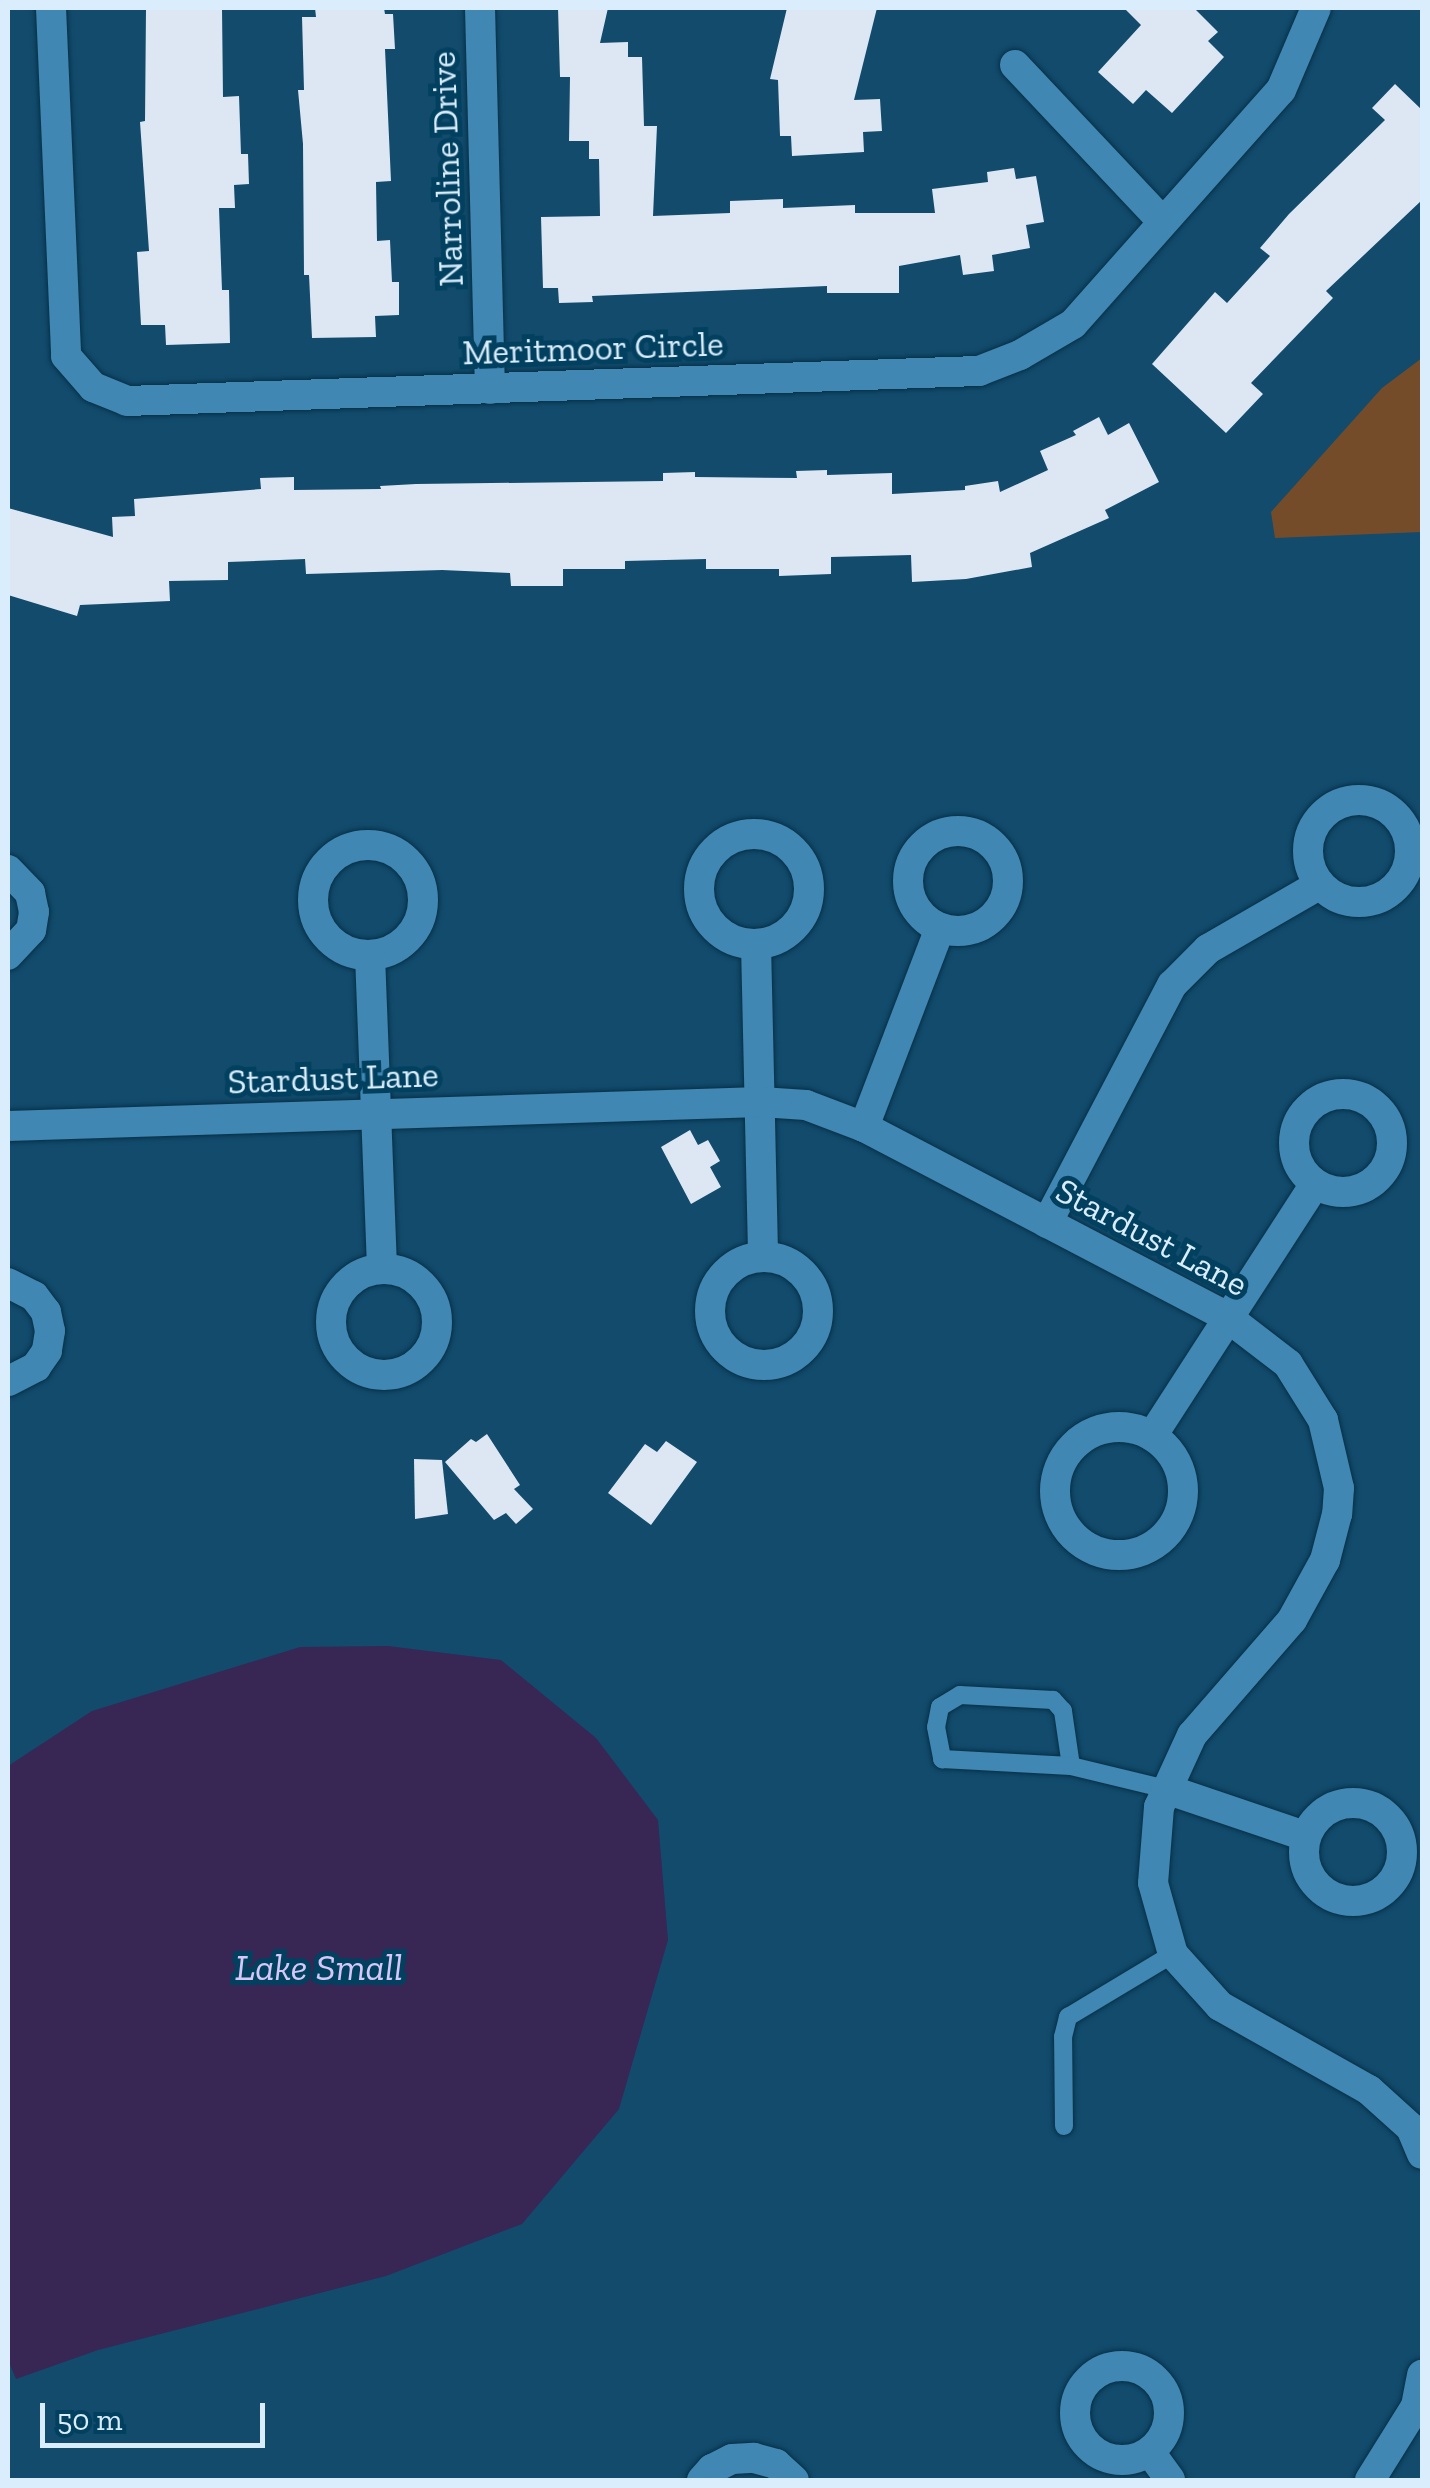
<!DOCTYPE html>
<style>
body{margin:0}
#map{position:relative;width:1430px;height:2488px;overflow:hidden;background:#124b6c;font-family:"Zilla Slab",serif}
div>[style]{position:absolute}
.green>*{inset:0;background:#754c2a}
.water>*{inset:0;background:#382654}
.building>*{inset:0;background:#dde6f3}
.roads{filter:drop-shadow(0 0 2px #083046) drop-shadow(0 0 2px #083046)}
.lane>*{height:18px;margin:-9px;padding:0 9px;transform-origin:9px;border-radius:9px;background:#4087b4}
.street>*{height:30px;margin:-15px;padding:0 15px;transform-origin:15px;border-radius:15px;background:#4087b4}
.street>.ring{margin:-15px;padding:0;box-sizing:content-box;background:none;border:30px solid #4087b4;border-radius:50%}
span{translate:-50% -50%;white-space:nowrap;text-align:center;line-height:1.15;-webkit-text-stroke:10px #024060;paint-order:stroke}
.street-label{font-size:35px;color:#d9edfc}
.water-label{font-size:38px;color:#d6c7f6;font-style:italic}
.frame{position:absolute;inset:0;border:10px solid #d9edfc;pointer-events:none}
.scale{position:absolute;left:40px;top:2403px;width:225px;height:45px;box-sizing:border-box;border:5px solid #d9edfc;border-top:0;padding-left:12px;font-size:30px;line-height:35px;white-space:nowrap;color:#d9edfc;-webkit-text-stroke:8px #024060;paint-order:stroke}
</style>
<div id="map">
<div class="green">
<div style="clip-path:polygon(1422px 358px,1422px 532px,1275px 538px,1271px 512px,1382px 388px)"></div>
</div>
<div class="water">
<div style="clip-path:polygon(388px 1646px,501px 1660px,596px 1738px,658px 1820px,668px 1940px,619px 2109px,522px 2224px,386px 2276px,98px 2350px,16px 2379px,8px 2360px,8px 1766px,92px 1711px,300px 1647px)"></div>
</div>
<div class="building">
<div style="clip-path:polygon(146px 8px,222px 8px,223px 97px,239px 96px,241px 154px,248px 154px,249px 184px,234px 185px,235px 208px,219px 208px,222px 290px,229px 290px,230px 343px,166px 345px,165px 325px,141px 325px,137px 252px,149px 251px,140px 122px,145px 121px)"></div>
<div style="clip-path:polygon(315px 8px,384px 8px,385px 14px,393px 14px,395px 49px,385px 49px,391px 181px,376px 182px,377px 241px,390px 240px,392px 282px,399px 282px,399px 315px,375px 316px,376px 337px,312px 338px,309px 275px,304px 275px,303px 144px,298px 90px,304px 90px,302px 17px,316px 17px)"></div>
<div style="clip-path:polygon(558px 8px,608px 8px,600px 43px,628px 42px,628px 57px,642px 57px,644px 126px,657px 126px,653px 216px,730px 213px,730px 201px,783px 199px,783px 208px,855px 205px,855px 213px,935px 213px,932px 189px,988px 182px,987px 172px,1014px 168px,1016px 179px,1036px 176px,1044px 222px,1026px 225px,1030px 248px,992px 255px,994px 271px,963px 275px,960px 255px,899px 266px,899px 293px,827px 293px,827px 286px,592px 296px,593px 302px,559px 303px,558px 288px,543px 288px,541px 217px,600px 216px,599px 159px,589px 159px,589px 141px,569px 141px,570px 77px,560px 77px)"></div>
<div style="clip-path:polygon(787px 8px,877px 8px,854px 100px,880px 99px,882px 131px,863px 132px,864px 152px,792px 156px,791px 136px,780px 136px,778px 80px,770px 79px)"></div>
<div style="clip-path:polygon(1124px 8px,1194px 8px,1218px 32px,1208px 41px,1224px 57px,1172px 113px,1146px 90px,1133px 104px,1098px 72px,1141px 25px)"></div>
<div style="clip-path:polygon(1395px 84px,1422px 110px,1422px 200px,1326px 291px,1333px 298px,1251px 383px,1263px 394px,1226px 433px,1152px 364px,1215px 292px,1227px 303px,1270px 256px,1260px 248px,1289px 214px,1385px 120px,1372px 108px)"></div>
<div style="clip-path:polygon(1099px 417px,1108px 435px,1129px 423px,1159px 482px,1105px 510px,1109px 518px,1030px 553px,1032px 567px,966px 579px,912px 582px,911px 555px,831px 557px,831px 574px,779px 576px,779px 569px,706px 569px,706px 559px,625px 561px,625px 569px,563px 569px,563px 586px,511px 586px,510px 573px,442px 570px,306px 574px,305px 559px,228px 562px,228px 580px,169px 581px,170px 601px,80px 605px,77px 616px,8px 595px,8px 508px,113px 537px,112px 517px,135px 516px,134px 499px,261px 489px,260px 478px,294px 477px,294px 490px,381px 489px,380px 486px,416px 484px,663px 481px,663px 473px,695px 472px,695px 477px,797px 478px,796px 471px,827px 470px,827px 475px,892px 473px,892px 494px,965px 490px,965px 486px,998px 481px,1000px 492px,1048px 470px,1040px 451px,1076px 435px,1073px 431px)"></div>
<div style="clip-path:polygon(690px 1130px,698px 1145px,708px 1140px,720px 1161px,710px 1167px,721px 1187px,691px 1204px,661px 1147px)"></div>
<div style="clip-path:polygon(487px 1434px,520px 1485px,514px 1489px,533px 1509px,516px 1524px,506px 1513px,494px 1520px,445px 1462px,471px 1439px,476px 1442px)"></div>
<div style="clip-path:polygon(666px 1441px,697px 1462px,651px 1525px,608px 1493px,645px 1444px,657px 1452px)"></div>
<div style="clip-path:polygon(414px 1459px,442px 1460px,448px 1514px,415px 1519px)"></div>
</div>
<div class="roads">
<div class="lane">
<div style="left:1071px;top:1766px;width:56px;rotate:-98.3deg"></div>
<div style="left:1063px;top:1711px;width:15px;rotate:-132deg"></div>
<div style="left:1053px;top:1700px;width:93px;rotate:-176.9deg"></div>
<div style="left:960px;top:1695px;width:23px;rotate:149deg"></div>
<div style="left:940px;top:1707px;width:20px;rotate:101deg"></div>
<div style="left:936px;top:1727px;width:33px;rotate:79deg"></div>
<div style="left:942px;top:1759px;width:129px;rotate:3.1deg"></div>
<div style="left:1071px;top:1766px;width:98px;rotate:13.6deg"></div>
<div style="left:1064px;top:2126px;width:89px;rotate:-90.6deg"></div>
<div style="left:1063px;top:2037px;width:21px;rotate:-76deg"></div>
<div style="left:1068px;top:2017px;width:122px;rotate:-31deg"></div>
</div>
<div class="street">
<div style="left:51px;top:8px;width:348px;rotate:87.5deg"></div>
<div style="left:66px;top:356px;width:41px;rotate:48.9deg"></div>
<div style="left:93px;top:387px;width:37px;rotate:22deg"></div>
<div style="left:127px;top:401px;width:853px;rotate:-2.02deg"></div>
<div style="left:979px;top:371px;width:44px;rotate:-21.3deg"></div>
<div style="left:1020px;top:355px;width:61px;rotate:-30.3deg"></div>
<div style="left:1073px;top:324px;width:313px;rotate:-48.4deg"></div>
<div style="left:1281px;top:90px;width:89px;rotate:-66.9deg"></div>
<div style="left:480px;top:8px;width:381px;rotate:88.5deg"></div>
<div style="left:1015px;top:65px;width:214px;rotate:46.7deg"></div>
<div class="ring" style="left:1308px;top:800px;width:72px;height:72px"></div>
<div class="ring" style="left:908px;top:831px;width:70px;height:70px"></div>
<div class="ring" style="left:699px;top:834px;width:80px;height:80px"></div>
<div class="ring" style="left:313px;top:845px;width:80px;height:80px"></div>
<div style="left:8px;top:870px;width:32px;rotate:46deg"></div>
<div style="left:30px;top:893px;width:19px;rotate:78deg"></div>
<div style="left:34px;top:912px;width:18px;rotate:99deg"></div>
<div style="left:31px;top:930px;width:34px;rotate:133deg"></div>
<div style="left:756px;top:944px;width:313px;rotate:88.7deg"></div>
<div style="left:370px;top:955px;width:313px;rotate:87.8deg"></div>
<div class="ring" style="left:1294px;top:1094px;width:68px;height:68px"></div>
<div style="left:8px;top:1126px;width:753px;rotate:-1.83deg"></div>
<div style="left:761px;top:1102px;width:45px;rotate:3.8deg"></div>
<div style="left:806px;top:1105px;width:62px;rotate:20.8deg"></div>
<div style="left:864px;top:1127px;width:410px;rotate:27.6deg"></div>
<div style="left:1227px;top:1317px;width:77px;rotate:37.6deg"></div>
<div style="left:1288px;top:1364px;width:66px;rotate:58deg"></div>
<div style="left:1323px;top:1420px;width:70px;rotate:76.8deg"></div>
<div style="left:1339px;top:1488px;width:26px;rotate:94deg"></div>
<div style="left:1337px;top:1514px;width:48px;rotate:104.6deg"></div>
<div style="left:1325px;top:1560px;width:68px;rotate:118.8deg"></div>
<div style="left:1292px;top:1620px;width:152px;rotate:131deg"></div>
<div style="left:1192px;top:1735px;width:79px;rotate:114.6deg"></div>
<div style="left:1159px;top:1807px;width:76px;rotate:94.5deg"></div>
<div style="left:1153px;top:1883px;width:74px;rotate:74.3deg"></div>
<div style="left:1173px;top:1954px;width:70px;rotate:47.9deg"></div>
<div style="left:1220px;top:2006px;width:171px;rotate:29.4deg"></div>
<div style="left:1369px;top:2090px;width:57px;rotate:42.1deg"></div>
<div style="left:1411px;top:2128px;width:28px;rotate:67deg"></div>
<div style="left:864px;top:1127px;width:213px;rotate:-69.1deg"></div>
<div style="left:1047px;top:1223px;width:269px;rotate:-62.3deg"></div>
<div style="left:1172px;top:985px;width:51px;rotate:-45deg"></div>
<div style="left:1208px;top:949px;width:128px;rotate:-30deg"></div>
<div class="ring" style="left:710px;top:1257px;width:78px;height:78px"></div>
<div class="ring" style="left:331px;top:1269px;width:76px;height:76px"></div>
<div style="left:8px;top:1283px;width:29px;rotate:27deg"></div>
<div style="left:34px;top:1296px;width:20px;rotate:53deg"></div>
<div style="left:46px;top:1312px;width:19px;rotate:78deg"></div>
<div style="left:50px;top:1331px;width:20px;rotate:99deg"></div>
<div style="left:47px;top:1351px;width:19px;rotate:125deg"></div>
<div style="left:36px;top:1367px;width:31px;rotate:153deg"></div>
<div class="ring" style="left:1055px;top:1427px;width:98px;height:98px"></div>
<div style="left:1152px;top:1436px;width:300px;rotate:-57.1deg"></div>
<div style="left:1166px;top:1789px;width:147px;rotate:18.7deg"></div>
<div class="ring" style="left:1304px;top:1803px;width:68px;height:68px"></div>
<div class="ring" style="left:1075px;top:2366px;width:64px;height:64px"></div>
<div style="left:1150px;top:2452px;width:34px;rotate:54deg"></div>
<div style="left:702px;top:2480px;width:15px;rotate:-48deg"></div>
<div style="left:712px;top:2469px;width:22px;rotate:-27deg"></div>
<div style="left:732px;top:2459px;width:22px;rotate:-3deg"></div>
<div style="left:754px;top:2458px;width:23px;rotate:15deg"></div>
<div style="left:776px;top:2464px;width:24px;rotate:42deg"></div>
<div style="left:1370px;top:2480px;width:87px;rotate:-58.1deg"></div>
<div style="left:1416px;top:2406px;width:32px;rotate:-79deg"></div>
</div>
</div>
<div class="street-label">
<span style="left:447px;top:169px;rotate:-92deg">Narroline Drive</span>
<span style="left:593px;top:348px;rotate:-2deg">Meritmoor Circle</span>
<span style="left:333px;top:1078px;rotate:-2deg">Stardust Lane</span>
<span style="left:1152px;top:1237px;rotate:28deg">Stardust Lane</span>
</div>
<div class="water-label">
<span style="left:319px;top:1968px">Lake Small</span>
</div>
<div class="frame"></div>
<div class="scale">50 m</div>
</div>
